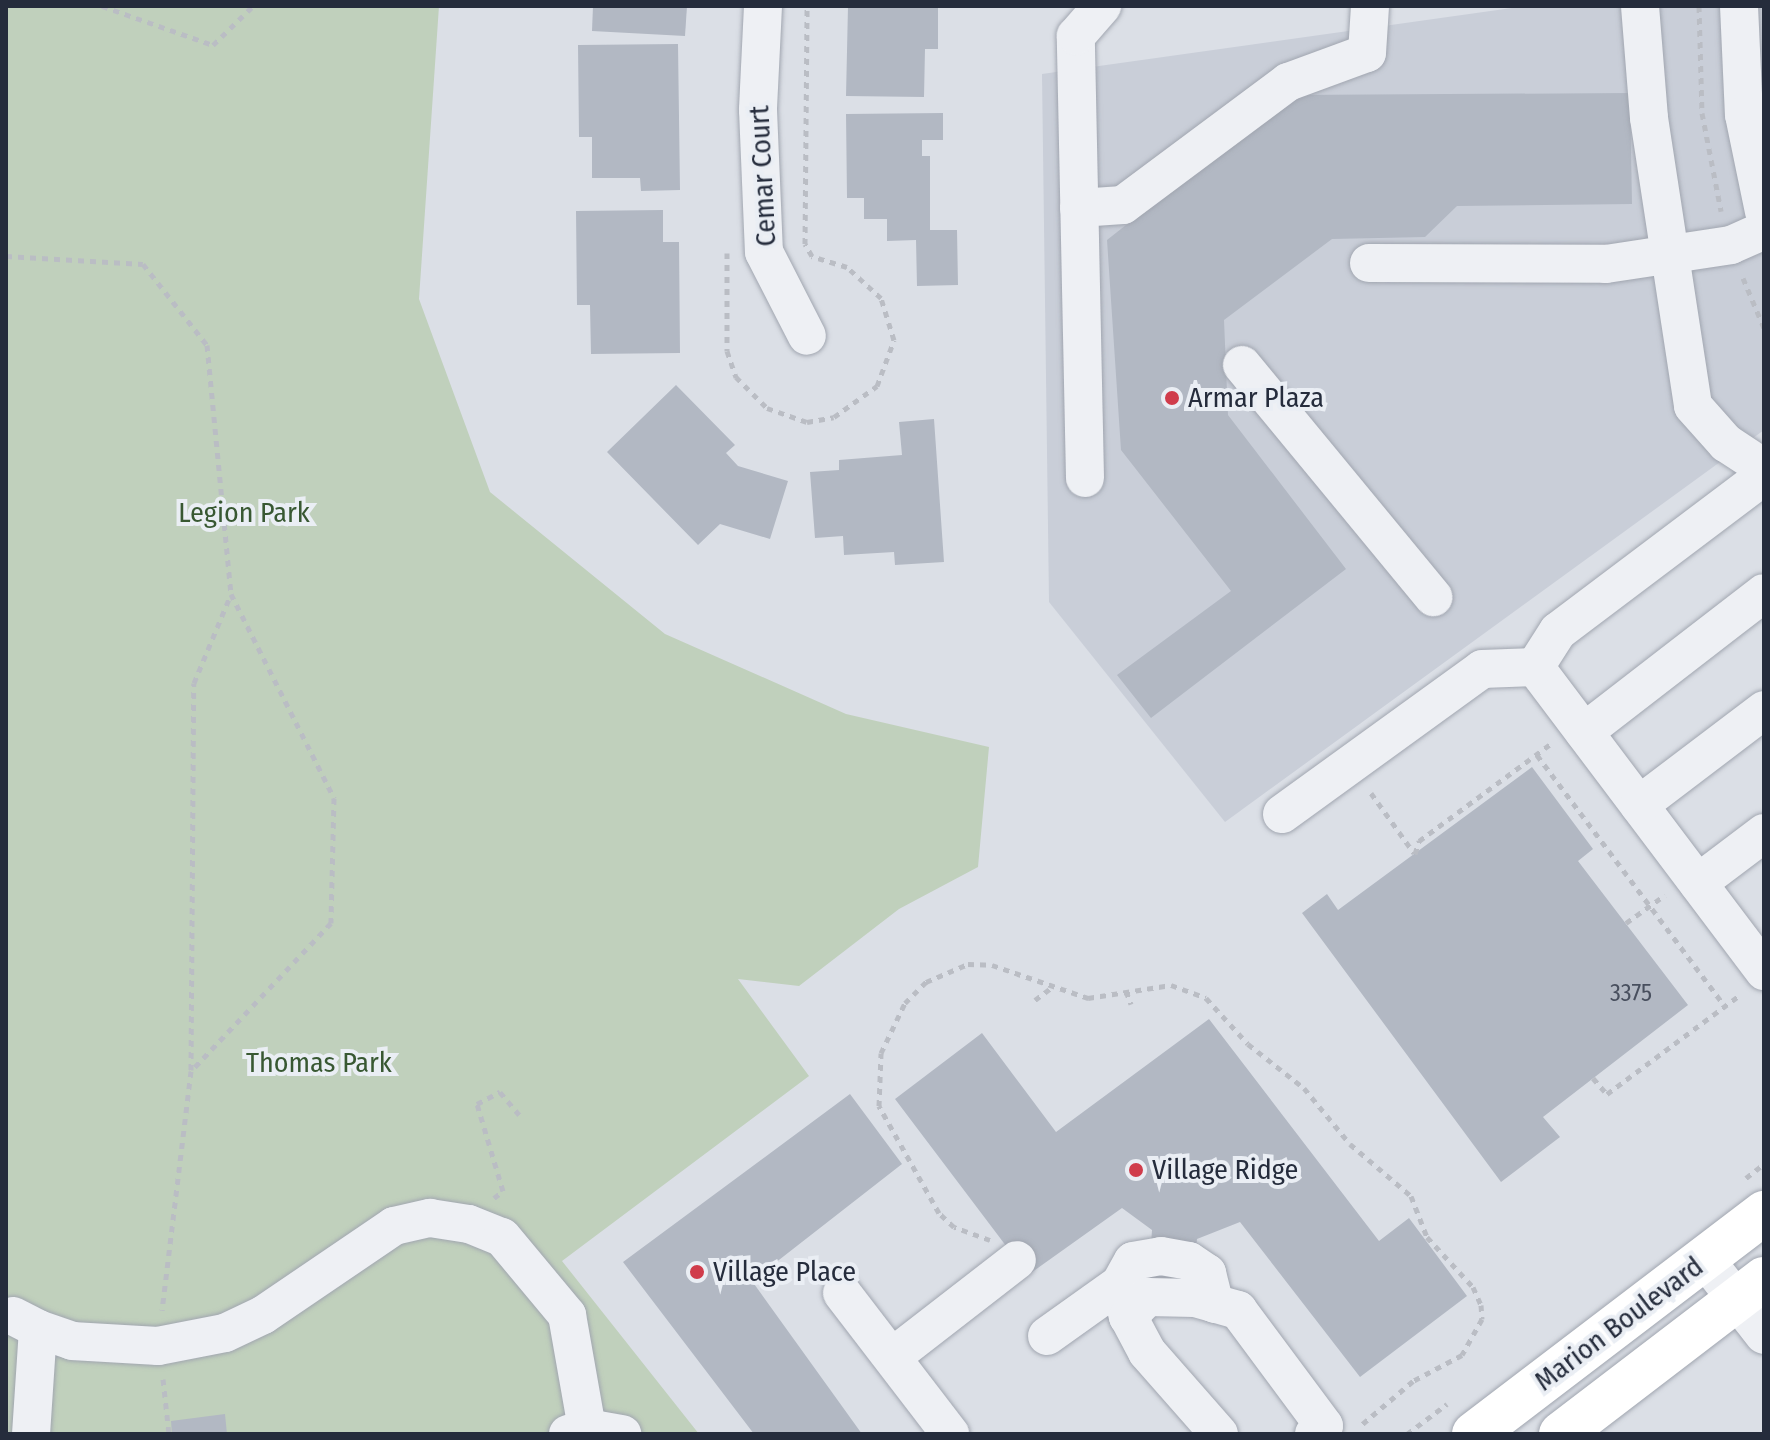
<!DOCTYPE html>
<style>
body{margin:0}
#map{position:relative;width:1770px;height:1440px;overflow:hidden;background:#dbdfe6;font-family:"Fira Sans Condensed",sans-serif}
div>[style]{position:absolute}
.built>*{inset:0;background:#c9ced8}
.green>*{inset:0;background:#c0d0bc}
.building>*{inset:0;background:#b2b8c3}
.path>*{height:5px;margin-top:-2.5px;transform-origin:0;background:repeating-linear-gradient(90deg,#babdc4 0 6px,transparent 0 12px)}
.roads{filter:drop-shadow(0 0 2px #a1a6b0) drop-shadow(0 0 2px #a1a6b0)}
.minor>*{height:38px;margin:-19px;padding:0 19px;transform-origin:19px;border-radius:19px;background:#eef0f4}
.major>*{height:44px;margin:-22px;padding:0 22px;transform-origin:22px;border-radius:22px;background:#fff}
.dots>*{width:22px;height:22px;translate:-50% -50%;box-sizing:border-box;border:4px solid #eaeef4;border-radius:50%}
span{translate:-50% -50%;white-space:nowrap;text-align:center;line-height:1.15;-webkit-text-stroke:8px #eaeef4;paint-order:stroke}
.number-label{font-size:24px;color:#484f5e}
.number-label span{-webkit-text-stroke-width:0}
.street-label{font-size:28px;color:#252c3c}
.poi-label{font-size:28px;color:#252c3c}
.left{translate:0 -50%;text-align:left}
.park-label{font-size:28px;color:#385832}
.frame{position:absolute;inset:0;border:8px solid #252c3c;pointer-events:none}
</style>
<div id="map">
<div class="built">
<div style="clip-path:polygon(1526px 6px,1764px 6px,1764px 430px,1225px 822px,1049px 602px,1042px 74px)"></div>
</div>
<div class="green">
<div style="clip-path:polygon(6px 6px,439px 6px,419px 299px,490px 492px,665px 634px,846px 714px,989px 747px,978px 867px,899px 909px,799px 986px,738px 979px,809px 1076px,562px 1261px,699px 1434px,6px 1434px)"></div>
</div>
<div class="building">
<div style="clip-path:polygon(593px 6px,687px 6px,685px 36px,592px 31px)"></div>
<div style="clip-path:polygon(848px 6px,938px 6px,938px 49px,925px 49px,924px 97px,846px 96px)"></div>
<div style="clip-path:polygon(678px 44px,680px 190px,641px 191px,640px 178px,592px 178px,592px 137px,579px 137px,578px 45px)"></div>
<div style="clip-path:polygon(1630px 93px,1632px 204px,1457px 206px,1425px 237px,1332px 239px,1224px 320px,1228px 415px,1346px 569px,1151px 718px,1117px 675px,1231px 591px,1121px 450px,1107px 240px,1291px 95px)"></div>
<div style="clip-path:polygon(943px 113px,943px 140px,922px 140px,922px 156px,930px 156px,930px 230px,957px 230px,958px 285px,917px 286px,916px 240px,887px 241px,887px 219px,864px 219px,864px 198px,847px 198px,846px 114px)"></div>
<div style="clip-path:polygon(663px 210px,663px 242px,679px 242px,680px 353px,591px 354px,590px 305px,577px 305px,576px 211px)"></div>
<div style="clip-path:polygon(676px 385px,735px 445px,726px 453px,738px 466px,788px 481px,770px 539px,720px 524px,698px 545px,607px 452px)"></div>
<div style="clip-path:polygon(934px 419px,944px 562px,895px 565px,894px 552px,844px 555px,843px 536px,815px 538px,810px 472px,839px 470px,839px 460px,902px 455px,899px 422px)"></div>
<div style="clip-path:polygon(1532px 767px,1593px 849px,1578px 861px,1688px 1005px,1543px 1117px,1560px 1137px,1501px 1182px,1302px 913px,1327px 894px,1338px 910px)"></div>
<div style="clip-path:polygon(1209px 1019px,1379px 1241px,1409px 1218px,1467px 1296px,1360px 1377px,1240px 1222px,1197px 1239px,1193px 1281px,1149px 1276px,1152px 1230px,1122px 1208px,1028px 1275px,895px 1099px,982px 1033px,1056px 1132px)"></div>
<div style="clip-path:polygon(850px 1094px,902px 1164px,752px 1281px,862px 1434px,754px 1434px,623px 1262px)"></div>
<div style="clip-path:polygon(225px 1414px,227px 1434px,172px 1434px,171px 1421px)"></div>
</div>
<div class="path">
<div style="left:102px;top:6px;width:118px;rotate:19.4deg"></div>
<div style="left:213px;top:45px;width:56px;rotate:-44.3deg"></div>
<div style="left:1699px;top:6px;width:107px;rotate:88.4deg"></div>
<div style="left:1702px;top:113px;width:100px;rotate:79deg"></div>
<div style="left:727px;top:253px;width:98px;rotate:90deg"></div>
<div style="left:727px;top:351px;width:28px;rotate:71deg"></div>
<div style="left:736px;top:377px;width:44px;rotate:45deg"></div>
<div style="left:767px;top:408px;width:42px;rotate:19.3deg"></div>
<div style="left:807px;top:422px;width:27px;rotate:-10deg"></div>
<div style="left:834px;top:417px;width:53px;rotate:-35.8deg"></div>
<div style="left:877px;top:386px;width:49px;rotate:-69.7deg"></div>
<div style="left:894px;top:340px;width:44px;rotate:-107.2deg"></div>
<div style="left:881px;top:298px;width:46px;rotate:-137.6deg"></div>
<div style="left:847px;top:267px;width:37px;rotate:-163deg"></div>
<div style="left:812px;top:256px;width:14px;rotate:-120deg"></div>
<div style="left:805px;top:244px;width:238px;rotate:-89.5deg"></div>
<div style="left:6px;top:256px;width:137px;rotate:3.3deg"></div>
<div style="left:143px;top:264px;width:103px;rotate:51.7deg"></div>
<div style="left:207px;top:345px;width:250px;rotate:84.5deg"></div>
<div style="left:231px;top:594px;width:229px;rotate:63.2deg"></div>
<div style="left:334px;top:798px;width:125px;rotate:91.4deg"></div>
<div style="left:331px;top:923px;width:204px;rotate:133.4deg"></div>
<div style="left:191px;top:1071px;width:241px;rotate:96.9deg"></div>
<div style="left:1743px;top:278px;width:54px;rotate:67.2deg"></div>
<div style="left:1537px;top:755px;width:314px;rotate:53.2deg"></div>
<div style="left:1371px;top:793px;width:74px;rotate:54.4deg"></div>
<div style="left:1415px;top:854px;width:14px;rotate:-73deg"></div>
<div style="left:1419px;top:841px;width:165px;rotate:-36.4deg"></div>
<div style="left:1626px;top:923px;width:48px;rotate:-35.7deg"></div>
<div style="left:1126px;top:991px;width:14px;rotate:69deg"></div>
<div style="left:1035px;top:1000px;width:20px;rotate:-37deg"></div>
<div style="left:191px;top:1070px;width:387px;rotate:-89.6deg"></div>
<div style="left:194px;top:683px;width:96px;rotate:-67.4deg"></div>
<div style="left:1593px;top:1078px;width:21px;rotate:49deg"></div>
<div style="left:1607px;top:1094px;width:167px;rotate:-36.7deg"></div>
<div style="left:1746px;top:1178px;width:23px;rotate:-38deg"></div>
<div style="left:494px;top:1198px;width:11px;rotate:-38deg"></div>
<div style="left:503px;top:1191px;width:91px;rotate:-106.6deg"></div>
<div style="left:477px;top:1104px;width:26px;rotate:-28deg"></div>
<div style="left:500px;top:1092px;width:30px;rotate:50deg"></div>
<div style="left:990px;top:1240px;width:38px;rotate:-160deg"></div>
<div style="left:954px;top:1227px;width:21px;rotate:-137deg"></div>
<div style="left:939px;top:1213px;width:123px;rotate:-119.3deg"></div>
<div style="left:879px;top:1106px;width:53px;rotate:-87.8deg"></div>
<div style="left:881px;top:1053px;width:55px;rotate:-64.4deg"></div>
<div style="left:905px;top:1003px;width:30px;rotate:-45deg"></div>
<div style="left:926px;top:982px;width:46px;rotate:-23.2deg"></div>
<div style="left:968px;top:964px;width:24px;rotate:2deg"></div>
<div style="left:992px;top:965px;width:102px;rotate:19deg"></div>
<div style="left:1088px;top:998px;width:84px;rotate:-8.9deg"></div>
<div style="left:1171px;top:985px;width:37px;rotate:20deg"></div>
<div style="left:1206px;top:998px;width:62px;rotate:47.6deg"></div>
<div style="left:1248px;top:1044px;width:71px;rotate:38.2deg"></div>
<div style="left:1304px;top:1088px;width:72px;rotate:50.6deg"></div>
<div style="left:1350px;top:1144px;width:80px;rotate:40.4deg"></div>
<div style="left:1411px;top:1196px;width:44px;rotate:68.7deg"></div>
<div style="left:1427px;top:1237px;width:68px;rotate:47.4deg"></div>
<div style="left:1473px;top:1287px;width:20px;rotate:66deg"></div>
<div style="left:1481px;top:1305px;width:14px;rotate:86deg"></div>
<div style="left:1482px;top:1319px;width:41px;rotate:119.1deg"></div>
<div style="left:1462px;top:1355px;width:55px;rotate:152deg"></div>
<div style="left:1413px;top:1381px;width:71px;rotate:139.6deg"></div>
<div style="left:163px;top:1379px;width:55px;rotate:83.8deg"></div>
<div style="left:1407px;top:1434px;width:50px;rotate:-36.9deg"></div>
</div>
<div class="roads">
<div class="minor">
<div style="left:763px;top:6px;width:104px;rotate:92.8deg"></div>
<div style="left:758px;top:110px;width:142px;rotate:87.6deg"></div>
<div style="left:764px;top:252px;width:94px;rotate:62.9deg"></div>
<div style="left:1640px;top:6px;width:112px;rotate:85.4deg"></div>
<div style="left:1649px;top:118px;width:291px;rotate:81.3deg"></div>
<div style="left:1693px;top:406px;width:50px;rotate:48.3deg"></div>
<div style="left:1726px;top:443px;width:45px;rotate:33.3deg"></div>
<div style="left:1739px;top:6px;width:109px;rotate:87.4deg"></div>
<div style="left:1744px;top:115px;width:99px;rotate:78.3deg"></div>
<div style="left:1079px;top:208px;width:44px;rotate:-3.9deg"></div>
<div style="left:1123px;top:205px;width:206px;rotate:-36.7deg"></div>
<div style="left:1288px;top:82px;width:84px;rotate:-20.2deg"></div>
<div style="left:1367px;top:53px;width:47px;rotate:-86.3deg"></div>
<div style="left:1369px;top:263px;width:237px;rotate:0.2deg"></div>
<div style="left:1606px;top:264px;width:126px;rotate:-8.6deg"></div>
<div style="left:1731px;top:245px;width:36px;rotate:-24deg"></div>
<div style="left:1242px;top:365px;width:301px;rotate:50.5deg"></div>
<div style="left:1764px;top:476px;width:258px;rotate:143deg"></div>
<div style="left:1558px;top:631px;width:43px;rotate:122.6deg"></div>
<div style="left:1535px;top:667px;width:381px;rotate:53deg"></div>
<div style="left:1085px;top:478px;width:442px;rotate:-91.2deg"></div>
<div style="left:1076px;top:36px;width:40px;rotate:-49deg"></div>
<div style="left:1584px;top:732px;width:227px;rotate:-37.7deg"></div>
<div style="left:1639px;top:805px;width:157px;rotate:-37.2deg"></div>
<div style="left:1282px;top:814px;width:247px;rotate:-35.9deg"></div>
<div style="left:1482px;top:669px;width:53px;rotate:-2.2deg"></div>
<div style="left:1698px;top:883px;width:83px;rotate:-37.1deg"></div>
<div style="left:1705px;top:1259px;width:96px;rotate:52.2deg"></div>
<div style="left:842px;top:1293px;width:178px;rotate:52.5deg"></div>
<div style="left:13px;top:1316px;width:28px;rotate:27deg"></div>
<div style="left:38px;top:1329px;width:105px;rotate:93.8deg"></div>
<div style="left:1128px;top:1317px;width:34px;rotate:-104deg"></div>
<div style="left:1120px;top:1284px;width:26px;rotate:-61deg"></div>
<div style="left:1133px;top:1261px;width:28px;rotate:-10deg"></div>
<div style="left:1161px;top:1256px;width:28px;rotate:10deg"></div>
<div style="left:1189px;top:1261px;width:22px;rotate:34deg"></div>
<div style="left:1207px;top:1273px;width:32px;rotate:76deg"></div>
<div style="left:38px;top:1329px;width:36px;rotate:19deg"></div>
<div style="left:72px;top:1341px;width:86px;rotate:3.3deg"></div>
<div style="left:158px;top:1346px;width:68px;rotate:-11deg"></div>
<div style="left:225px;top:1333px;width:42px;rotate:-25.3deg"></div>
<div style="left:263px;top:1315px;width:158px;rotate:-34.2deg"></div>
<div style="left:394px;top:1226px;width:37px;rotate:-13deg"></div>
<div style="left:430px;top:1218px;width:39px;rotate:9deg"></div>
<div style="left:469px;top:1224px;width:35px;rotate:22deg"></div>
<div style="left:502px;top:1237px;width:102px;rotate:50.2deg"></div>
<div style="left:567px;top:1315px;width:115px;rotate:80deg"></div>
<div style="left:1047px;top:1336px;width:90px;rotate:-35.5deg"></div>
<div style="left:892px;top:1357px;width:158px;rotate:-37.8deg"></div>
<div style="left:568px;top:1434px;width:20px;rotate:-18deg"></div>
<div style="left:587px;top:1428px;width:36px;rotate:10deg"></div>
<div style="left:1219px;top:1434px;width:109px;rotate:-131.3deg"></div>
<div style="left:1147px;top:1352px;width:40px;rotate:-118deg"></div>
<div style="left:1128px;top:1317px;width:28px;rotate:-46deg"></div>
<div style="left:1147px;top:1297px;width:48px;rotate:1.2deg"></div>
<div style="left:1195px;top:1298px;width:45px;rotate:15.6deg"></div>
<div style="left:1238px;top:1310px;width:144px;rotate:53.4deg"></div>
<div style="left:1324px;top:1426px;width:13px;rotate:141deg"></div>
</div>
<div class="major">
<div style="left:1474px;top:1434px;width:365px;rotate:-37.3deg"></div>
<div style="left:1561px;top:1434px;width:255px;rotate:-37.4deg"></div>
</div>
</div>
<div class="dots">
<div style="left:1172px;top:398px;background:#d03c4b"></div>
<div style="left:1136px;top:1170px;background:#d03c4b"></div>
<div style="left:697px;top:1272px;background:#d03c4b"></div>
</div>
<div class="number-label">
<span style="left:1631px;top:994px">3375</span>
</div>
<div class="street-label">
<span style="left:763px;top:176px;rotate:-93deg">Cemar Court</span>
<span style="left:1619px;top:1324px;rotate:-37deg">Marion Boulevard</span>
</div>
<div class="poi-label">
<span class="left" style="left:1188px;top:398px">Armar Plaza</span>
<span class="left" style="left:1152px;top:1170px">Village Ridge</span>
<span class="left" style="left:713px;top:1272px">Village Place</span>
</div>
<div class="park-label">
<span style="left:244px;top:513px">Legion Park</span>
<span style="left:319px;top:1063px">Thomas Park</span>
</div>
<div class="frame"></div>
</div>
